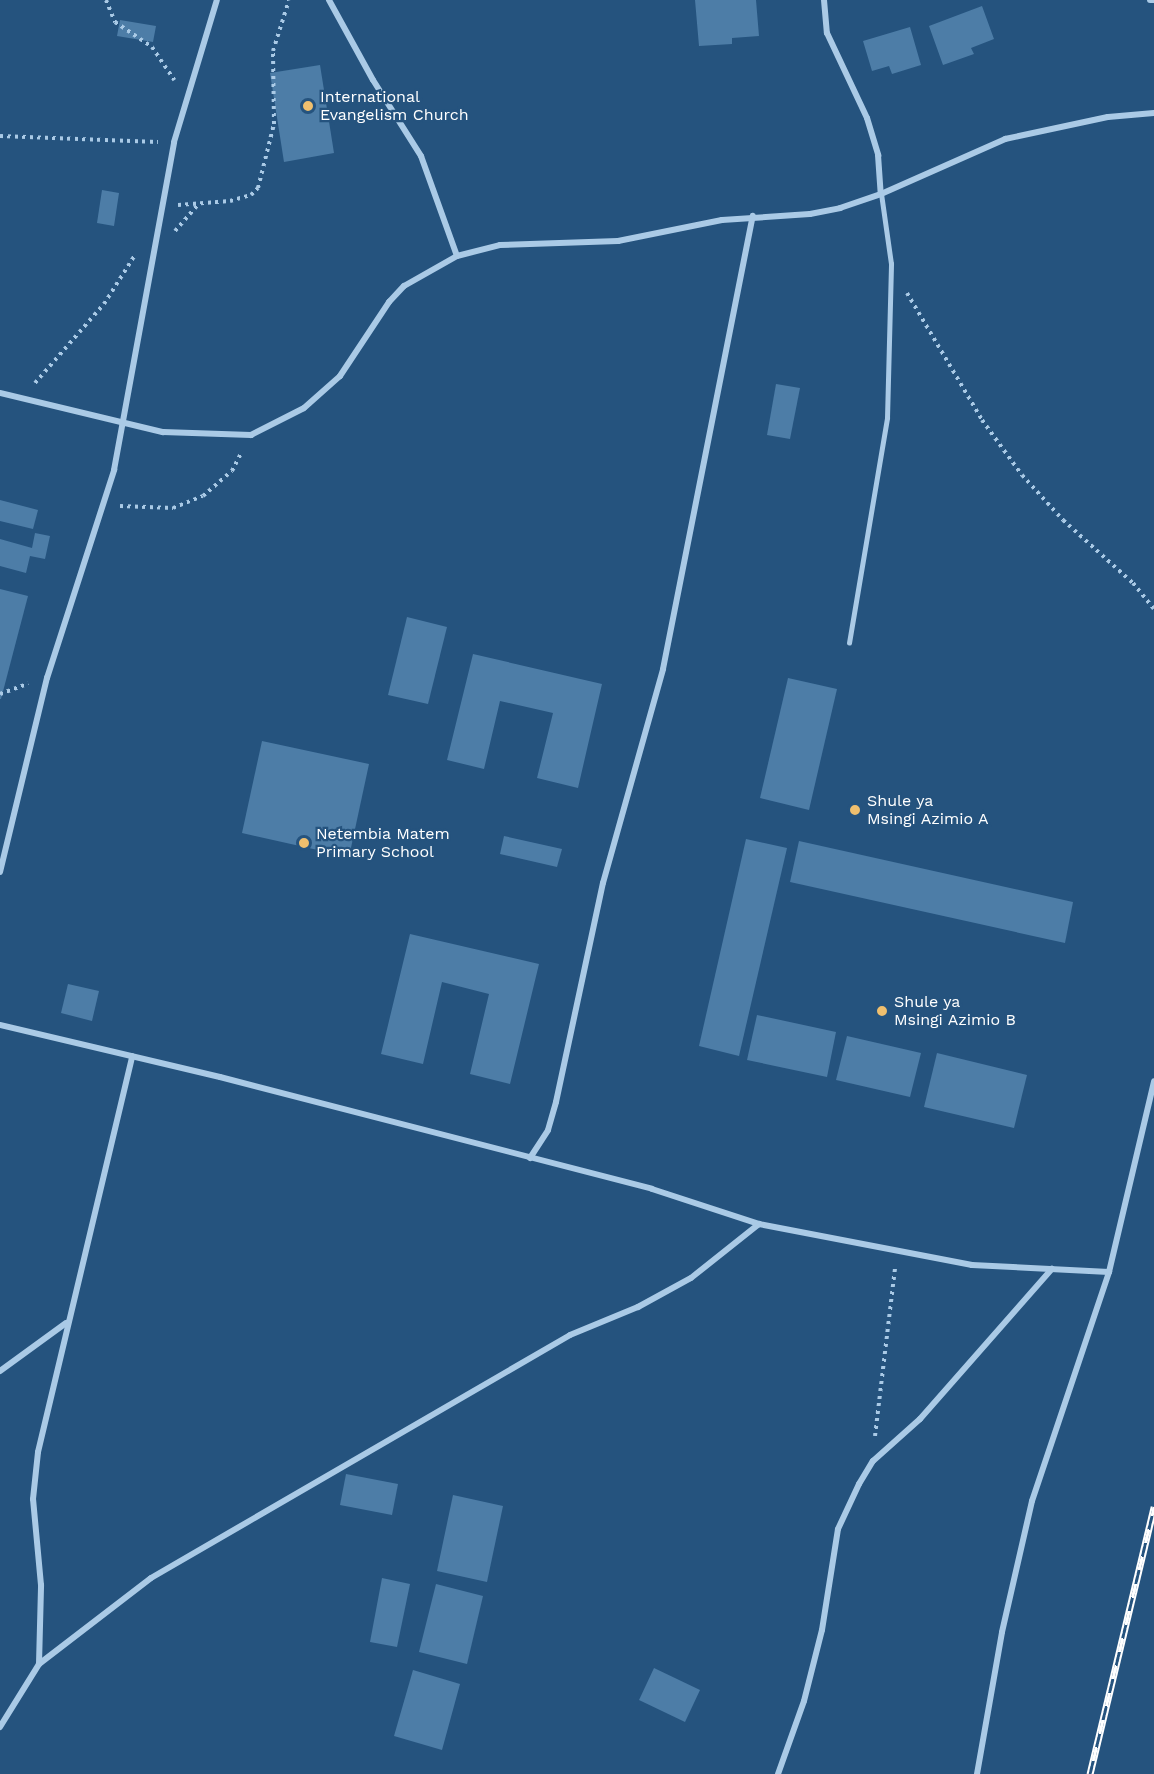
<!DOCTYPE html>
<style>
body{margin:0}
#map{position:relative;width:1154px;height:1774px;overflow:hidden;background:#25537e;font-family:"Work Sans",sans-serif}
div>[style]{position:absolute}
.building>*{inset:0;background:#4d7da7}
.path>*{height:4px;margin-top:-2px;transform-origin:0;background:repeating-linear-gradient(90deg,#aacae6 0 3px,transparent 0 7.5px)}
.lane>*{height:4.5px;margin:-2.25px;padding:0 2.25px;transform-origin:2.25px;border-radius:2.25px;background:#aacae6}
.street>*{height:6px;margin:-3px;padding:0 3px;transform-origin:3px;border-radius:3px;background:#aacae6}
.rail>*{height:7px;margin-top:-3.5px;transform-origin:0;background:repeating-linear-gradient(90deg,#25537e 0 14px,#fff 0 28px);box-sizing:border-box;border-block:2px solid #fff}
.dots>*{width:16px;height:16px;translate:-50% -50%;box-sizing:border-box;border:3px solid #25537e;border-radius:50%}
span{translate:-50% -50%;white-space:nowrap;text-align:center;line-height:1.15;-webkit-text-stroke:4.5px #25537e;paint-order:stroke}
.poi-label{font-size:16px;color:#fff}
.left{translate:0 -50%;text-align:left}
</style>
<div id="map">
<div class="building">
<div style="clip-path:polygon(695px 0,756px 0,759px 36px,732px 38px,732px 44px,699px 46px)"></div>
<div style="clip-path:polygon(982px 6px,994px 39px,971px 48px,974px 54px,943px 65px,929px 26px)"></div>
<div style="clip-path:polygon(120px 20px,156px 26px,153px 42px,117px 36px)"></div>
<div style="clip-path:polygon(910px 27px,921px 65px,892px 74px,889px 66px,872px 71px,863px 41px)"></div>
<div style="clip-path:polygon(320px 65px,334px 153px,284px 162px,270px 73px)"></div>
<div style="clip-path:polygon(102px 190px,119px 193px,114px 226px,97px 223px)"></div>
<div style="clip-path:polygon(776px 384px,800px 388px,790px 439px,767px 435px)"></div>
<div style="clip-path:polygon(0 500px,38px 510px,33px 529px,0 521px)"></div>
<div style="clip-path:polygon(35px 533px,50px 536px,45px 559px,30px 556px,26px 573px,0 566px,0 539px,32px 548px)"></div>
<div style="clip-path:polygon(0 589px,28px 596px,1px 699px,0 699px)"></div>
<div style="clip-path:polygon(407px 617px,447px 627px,428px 704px,388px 695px)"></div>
<div style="clip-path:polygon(473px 654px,602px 684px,578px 788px,537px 778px,553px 713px,500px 701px,484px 769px,447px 760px)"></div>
<div style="clip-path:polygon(788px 678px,837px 689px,809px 810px,760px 798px)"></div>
<div style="clip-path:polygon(262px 741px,369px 764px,349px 857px,242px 833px)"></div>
<div style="clip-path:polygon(504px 836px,562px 849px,557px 867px,500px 854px)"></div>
<div style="clip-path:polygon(746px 839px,787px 848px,739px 1056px,699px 1046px)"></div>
<div style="clip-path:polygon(799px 841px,1073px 902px,1065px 943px,790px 882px)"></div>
<div style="clip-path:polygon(410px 934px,539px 964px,510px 1084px,470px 1074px,489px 994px,442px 982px,423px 1064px,381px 1054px)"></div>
<div style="clip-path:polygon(68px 984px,99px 991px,92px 1021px,61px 1013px)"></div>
<div style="clip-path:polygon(757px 1015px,836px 1032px,827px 1077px,747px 1060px)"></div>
<div style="clip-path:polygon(847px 1036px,921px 1053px,910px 1097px,836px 1080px)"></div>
<div style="clip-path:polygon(937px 1053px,1027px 1075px,1014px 1128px,924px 1107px)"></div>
<div style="clip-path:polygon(346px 1474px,398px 1484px,392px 1515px,340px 1505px)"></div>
<div style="clip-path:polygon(453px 1495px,503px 1506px,487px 1582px,437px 1571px)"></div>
<div style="clip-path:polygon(382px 1578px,410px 1584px,397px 1647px,370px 1642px)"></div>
<div style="clip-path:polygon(436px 1584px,483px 1596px,467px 1664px,419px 1652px)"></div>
<div style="clip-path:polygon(654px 1668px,700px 1690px,685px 1722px,639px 1700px)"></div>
<div style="clip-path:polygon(413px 1670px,460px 1684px,442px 1750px,394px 1736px)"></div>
</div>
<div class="path">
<div style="left:106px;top:0;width:24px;rotate:68deg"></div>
<div style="left:115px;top:22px;width:45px;rotate:34deg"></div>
<div style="left:152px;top:47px;width:40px;rotate:56deg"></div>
<div style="left:0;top:136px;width:158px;rotate:2.2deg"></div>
<div style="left:178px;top:205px;width:52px;rotate:-4.4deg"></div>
<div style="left:230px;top:201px;width:22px;rotate:-16deg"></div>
<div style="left:251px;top:195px;width:10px;rotate:-45deg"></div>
<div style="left:258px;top:188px;width:66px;rotate:-76deg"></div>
<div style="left:274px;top:124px;width:73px;rotate:-90.8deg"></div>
<div style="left:273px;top:51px;width:53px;rotate:-72.6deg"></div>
<div style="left:175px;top:231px;width:35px;rotate:-49deg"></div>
<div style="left:907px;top:293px;width:147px;rotate:59.4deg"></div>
<div style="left:982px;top:420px;width:68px;rotate:54deg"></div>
<div style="left:1022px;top:475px;width:61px;rotate:47.7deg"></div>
<div style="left:1063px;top:520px;width:94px;rotate:42deg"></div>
<div style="left:1133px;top:583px;width:33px;rotate:51deg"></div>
<div style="left:35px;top:383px;width:105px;rotate:-48.9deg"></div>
<div style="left:104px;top:304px;width:58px;rotate:-57.7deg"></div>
<div style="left:120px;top:506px;width:53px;rotate:2.2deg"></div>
<div style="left:173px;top:508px;width:32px;rotate:-22deg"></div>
<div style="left:203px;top:496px;width:38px;rotate:-41deg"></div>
<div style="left:232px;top:471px;width:22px;rotate:-63deg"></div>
<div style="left:0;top:694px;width:30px;rotate:-20deg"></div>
<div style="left:875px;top:1436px;width:169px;rotate:-83.2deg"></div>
<div style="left:1090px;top:1774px;width:275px;rotate:-76.5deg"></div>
</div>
<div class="lane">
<div style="left:849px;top:643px;width:228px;rotate:-80.4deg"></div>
<div style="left:887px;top:418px;width:154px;rotate:-88.5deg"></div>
<div style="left:891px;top:264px;width:71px;rotate:-98.1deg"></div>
</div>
<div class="street">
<div style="left:329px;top:0;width:91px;rotate:61.2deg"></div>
<div style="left:373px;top:80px;width:90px;rotate:57.7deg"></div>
<div style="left:421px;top:156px;width:106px;rotate:70.2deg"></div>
<div style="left:824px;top:0;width:33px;rotate:85deg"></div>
<div style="left:827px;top:33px;width:94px;rotate:64.8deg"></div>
<div style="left:867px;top:118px;width:39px;rotate:73deg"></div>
<div style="left:878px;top:155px;width:39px;rotate:86deg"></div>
<div style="left:1150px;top:0;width:4px"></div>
<div style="left:0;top:393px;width:168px;rotate:13.5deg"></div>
<div style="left:163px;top:432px;width:88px;rotate:2deg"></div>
<div style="left:251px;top:435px;width:59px;rotate:-27deg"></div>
<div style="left:304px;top:408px;width:48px;rotate:-41.6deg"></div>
<div style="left:340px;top:376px;width:89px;rotate:-56.5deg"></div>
<div style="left:389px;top:302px;width:22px;rotate:-47deg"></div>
<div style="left:404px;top:286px;width:61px;rotate:-29.5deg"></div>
<div style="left:457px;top:256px;width:44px;rotate:-14.3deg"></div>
<div style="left:500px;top:245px;width:118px;rotate:-1.9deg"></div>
<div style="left:618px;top:241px;width:106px;rotate:-11.4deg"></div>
<div style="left:722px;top:220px;width:88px;rotate:-3.9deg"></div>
<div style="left:810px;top:214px;width:31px;rotate:-11deg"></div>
<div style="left:840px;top:208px;width:43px;rotate:-18.9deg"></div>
<div style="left:881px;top:194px;width:136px;rotate:-23.9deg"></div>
<div style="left:1005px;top:139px;width:105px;rotate:-12.1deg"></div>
<div style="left:1108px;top:117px;width:46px;rotate:-5deg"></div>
<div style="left:0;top:872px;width:200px;rotate:-76.4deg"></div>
<div style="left:47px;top:678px;width:219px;rotate:-72.1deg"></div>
<div style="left:114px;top:470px;width:333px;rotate:-79.6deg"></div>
<div style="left:174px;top:142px;width:148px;rotate:-73.2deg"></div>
<div style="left:0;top:1025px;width:226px;rotate:13.3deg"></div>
<div style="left:220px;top:1077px;width:446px;rotate:14.5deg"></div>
<div style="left:652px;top:1189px;width:113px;rotate:18.1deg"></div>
<div style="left:759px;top:1224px;width:217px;rotate:10.9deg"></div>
<div style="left:972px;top:1265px;width:137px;rotate:2.9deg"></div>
<div style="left:530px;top:1158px;width:33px;rotate:-57deg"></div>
<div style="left:548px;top:1130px;width:29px;rotate:-74deg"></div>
<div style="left:556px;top:1102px;width:224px;rotate:-77.9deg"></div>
<div style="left:603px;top:883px;width:222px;rotate:-74.3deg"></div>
<div style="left:663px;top:669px;width:462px;rotate:-78.8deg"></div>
<div style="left:0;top:1371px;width:82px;rotate:-36deg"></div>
<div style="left:39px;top:1664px;width:141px;rotate:-37.5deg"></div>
<div style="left:151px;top:1578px;width:484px;rotate:-30.1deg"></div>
<div style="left:570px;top:1335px;width:74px;rotate:-22.4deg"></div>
<div style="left:638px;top:1307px;width:60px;rotate:-28.7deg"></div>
<div style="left:691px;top:1278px;width:87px;rotate:-38.5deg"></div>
<div style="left:0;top:1727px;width:74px;rotate:-58.2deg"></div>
<div style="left:39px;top:1664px;width:79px;rotate:-88.5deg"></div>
<div style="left:41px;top:1585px;width:86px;rotate:-95.3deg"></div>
<div style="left:33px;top:1499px;width:47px;rotate:-83.9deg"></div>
<div style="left:38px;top:1452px;width:407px;rotate:-76.6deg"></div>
<div style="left:778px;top:1774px;width:77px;rotate:-70.4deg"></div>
<div style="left:804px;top:1701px;width:73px;rotate:-75.8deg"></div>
<div style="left:822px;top:1630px;width:102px;rotate:-81deg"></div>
<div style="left:838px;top:1529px;width:50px;rotate:-65deg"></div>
<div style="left:859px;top:1484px;width:27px;rotate:-59deg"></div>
<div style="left:873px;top:1461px;width:63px;rotate:-41.8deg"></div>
<div style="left:920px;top:1419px;width:200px;rotate:-48.7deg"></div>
<div style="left:977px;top:1774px;width:144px;rotate:-80deg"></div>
<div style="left:1002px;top:1632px;width:134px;rotate:-77.1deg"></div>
<div style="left:1032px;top:1501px;width:242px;rotate:-71.4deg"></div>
<div style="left:1109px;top:1272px;width:196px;rotate:-76.7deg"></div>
</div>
<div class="rail">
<div style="left:1090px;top:1774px;width:275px;rotate:-76.5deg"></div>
</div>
<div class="dots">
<div style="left:308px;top:106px;background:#efbf6e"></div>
<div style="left:855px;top:810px;background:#efbf6e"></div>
<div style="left:304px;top:843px;background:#efbf6e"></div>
<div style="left:882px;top:1011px;background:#efbf6e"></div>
</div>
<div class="poi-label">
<span class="left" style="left:320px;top:106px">International<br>Evangelism Church</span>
<span class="left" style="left:867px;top:810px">Shule ya<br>Msingi Azimio A</span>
<span class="left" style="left:316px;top:843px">Netembia Matem<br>Primary School</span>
<span class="left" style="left:894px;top:1011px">Shule ya<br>Msingi Azimio B</span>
</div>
</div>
